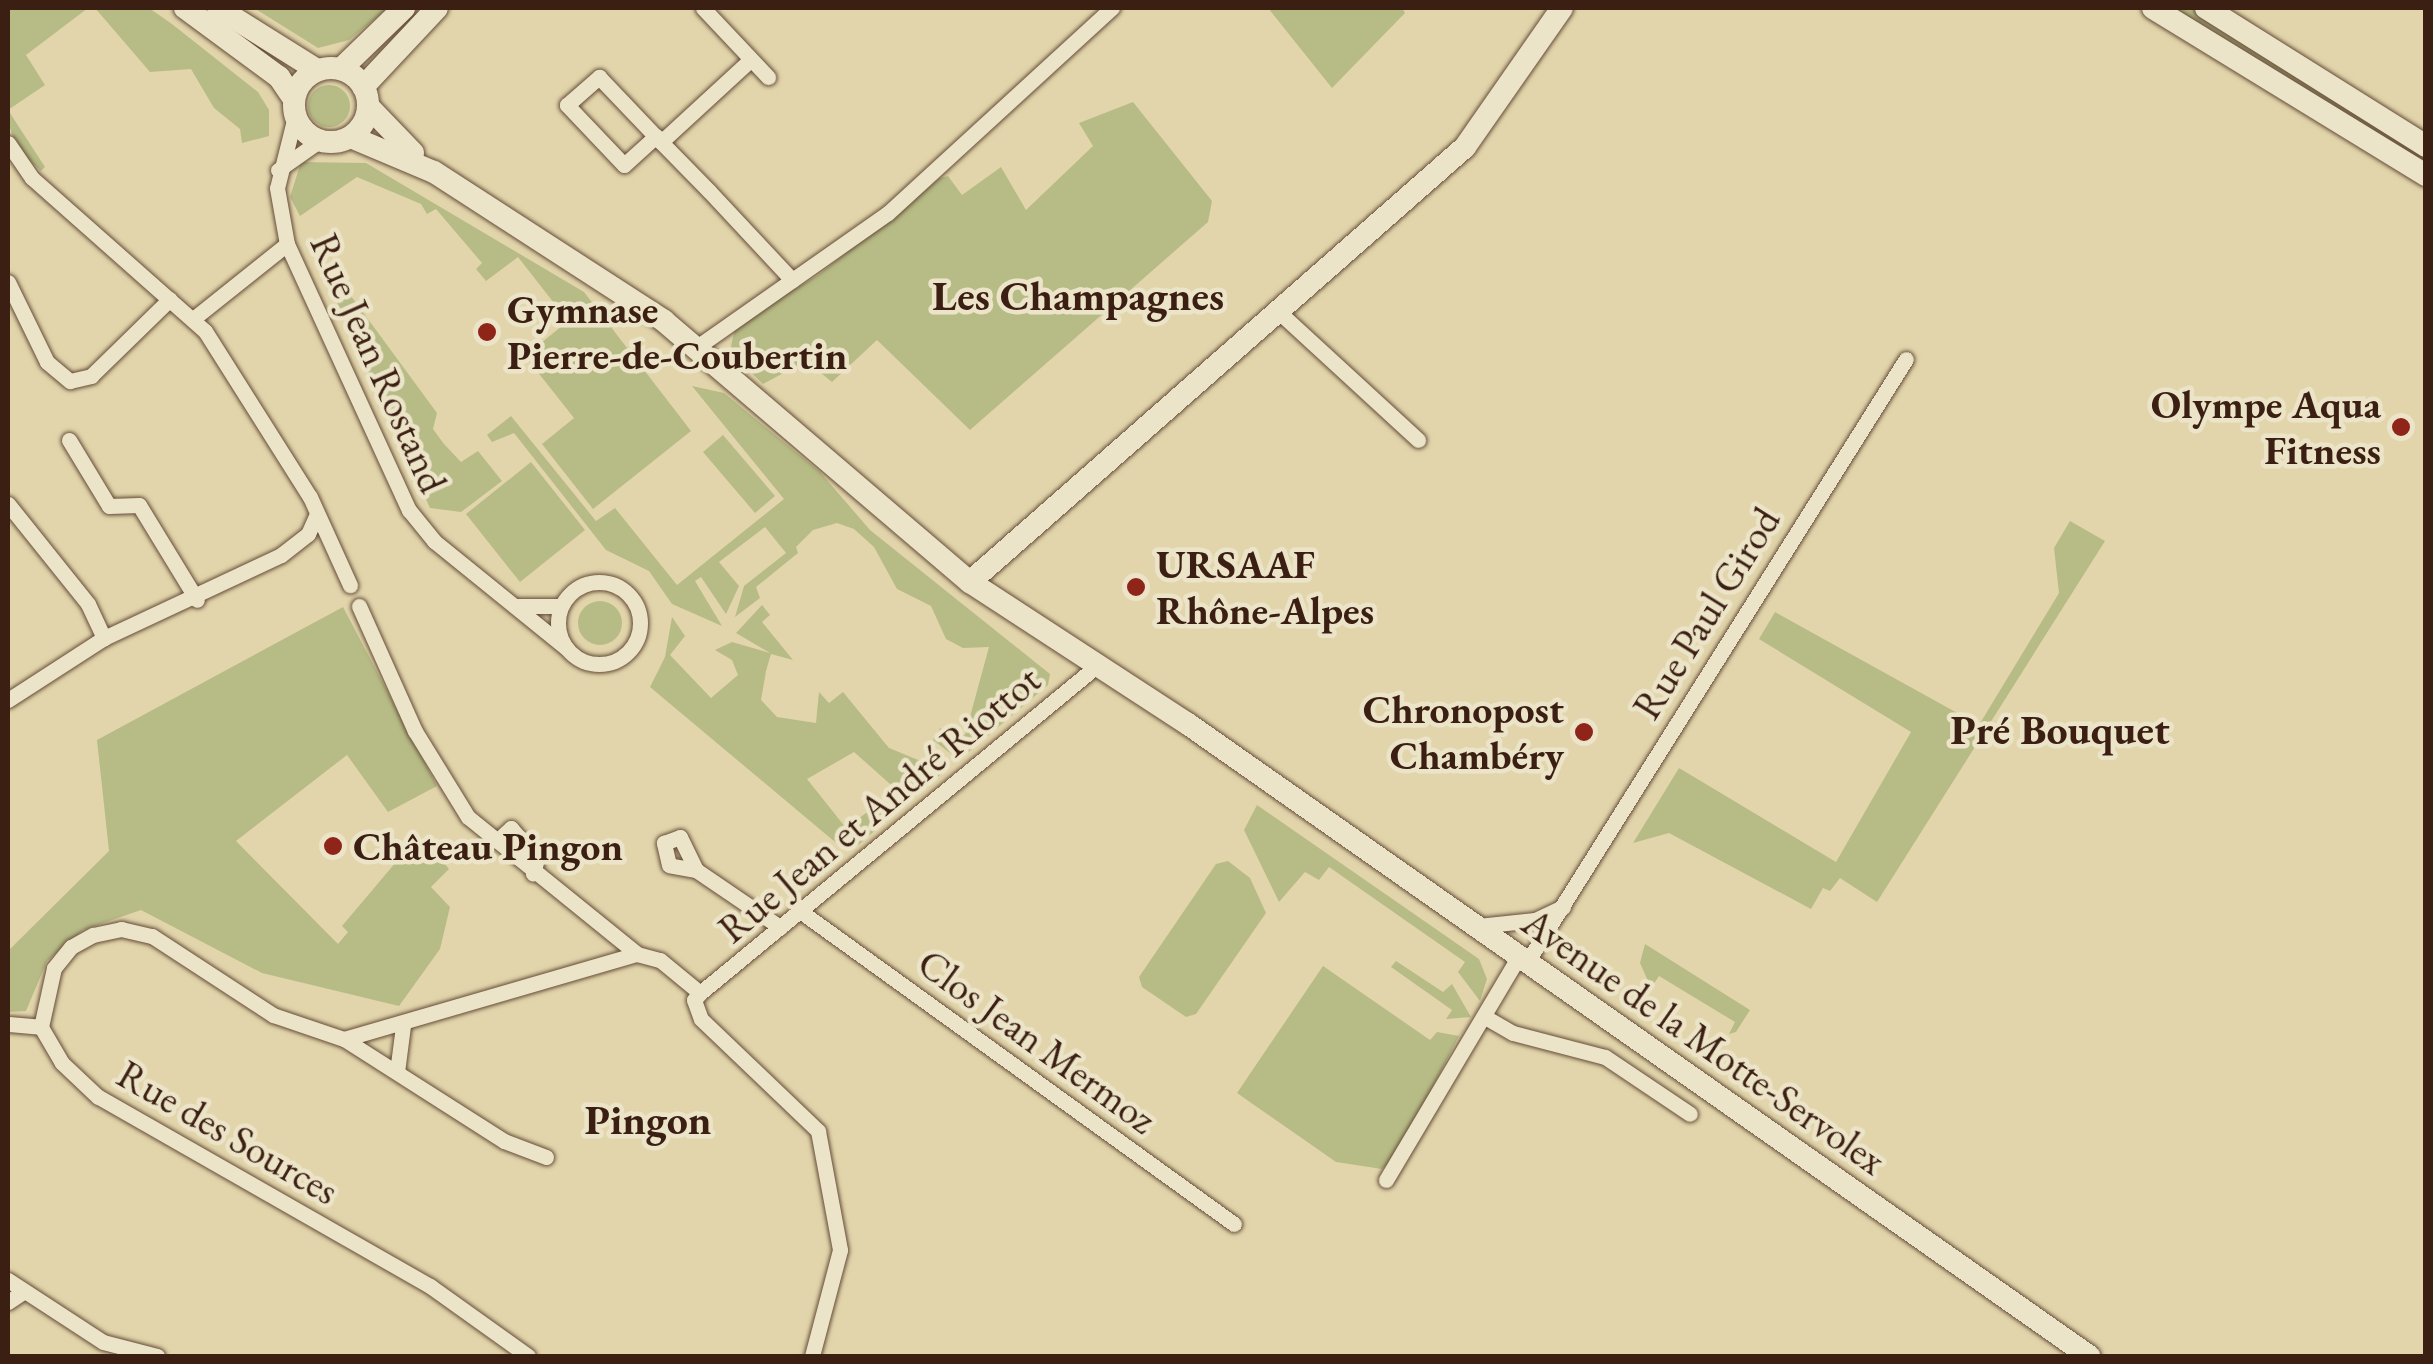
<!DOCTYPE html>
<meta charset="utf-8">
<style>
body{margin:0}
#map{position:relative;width:2433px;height:1364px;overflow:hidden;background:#e2d5ab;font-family:"EB Garamond",serif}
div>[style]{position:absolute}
.green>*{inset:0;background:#b7bc86}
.round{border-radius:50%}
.roads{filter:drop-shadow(0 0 2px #654c38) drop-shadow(0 0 2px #654c38)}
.street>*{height:15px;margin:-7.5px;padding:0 7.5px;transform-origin:7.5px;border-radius:7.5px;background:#ece4c8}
.street>.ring{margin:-7.5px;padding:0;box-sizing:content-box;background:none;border:15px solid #ece4c8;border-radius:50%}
.secondary>*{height:22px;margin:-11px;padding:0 11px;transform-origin:11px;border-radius:11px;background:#ece4c8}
.secondary>.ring{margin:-11px;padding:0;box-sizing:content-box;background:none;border:22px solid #ece4c8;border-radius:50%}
.dots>*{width:28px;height:28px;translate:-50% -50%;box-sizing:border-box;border:5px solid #ece4c8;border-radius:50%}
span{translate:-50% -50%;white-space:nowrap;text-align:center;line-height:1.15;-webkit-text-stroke:9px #ece4c8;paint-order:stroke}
.poi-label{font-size:40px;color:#3b1f12;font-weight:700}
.left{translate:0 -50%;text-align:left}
.right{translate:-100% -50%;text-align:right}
.street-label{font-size:40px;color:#3b1f12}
.neighbourhood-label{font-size:42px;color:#3b1f12;font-weight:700}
.frame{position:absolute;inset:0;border:10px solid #3b1f12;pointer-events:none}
</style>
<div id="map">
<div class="green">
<div style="clip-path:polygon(8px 8px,88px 8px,26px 55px,45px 85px,8px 110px,45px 167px,41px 171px,17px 149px,8px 122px)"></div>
<div style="clip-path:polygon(95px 8px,149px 8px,172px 24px,258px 92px,269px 110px,269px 136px,242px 143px,240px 129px,214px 108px,191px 69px,150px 72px)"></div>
<div style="clip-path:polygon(254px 8px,388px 8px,349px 40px,318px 48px)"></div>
<div style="clip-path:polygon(1268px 8px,1402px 8px,1405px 13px,1332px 88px)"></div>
<div style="clip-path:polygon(2162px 8px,2197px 8px,2425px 154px,2425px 171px)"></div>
<div class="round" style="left:308px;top:85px;width:42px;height:42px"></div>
<div style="clip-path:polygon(1133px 102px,1212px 201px,1208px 222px,970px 430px,877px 340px,832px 382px,806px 361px,763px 384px,737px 359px,731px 346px,736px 324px,817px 276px,940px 178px,948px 176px,962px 195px,1001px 167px,1026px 210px,1093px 146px,1079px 123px)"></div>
<div style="clip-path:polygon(301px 162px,366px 163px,584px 292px,691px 431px,593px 509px,542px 444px,574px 418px,525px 356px,568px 321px,518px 257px,486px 281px,476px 269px,482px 263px,436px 209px,427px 214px,421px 204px,357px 177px,300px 216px,290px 197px)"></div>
<div style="clip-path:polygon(329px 266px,437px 413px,433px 429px,444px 444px,461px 462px,478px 451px,502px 481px,461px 512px,430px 508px,322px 269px)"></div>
<div style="clip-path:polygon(692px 386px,724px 393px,820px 472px,870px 530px,1050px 674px,1048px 685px,959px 760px,933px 740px,940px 728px,965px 735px,989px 647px,963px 648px,946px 639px,931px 606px,897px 589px,874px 547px,854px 529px,837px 523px,813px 530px,796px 547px,798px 553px,756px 587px,760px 598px,735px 617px,744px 586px,786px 553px,765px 527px,719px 562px,739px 586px,726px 614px,701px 577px,695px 581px,722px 626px,672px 604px,649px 571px,606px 550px,514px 433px,492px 442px,487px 435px,511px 416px,596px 521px,615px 508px,677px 585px,784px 499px)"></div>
<div style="clip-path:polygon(723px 435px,775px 496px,755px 513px,703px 452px)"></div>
<div style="clip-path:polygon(531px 462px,585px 530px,520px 582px,466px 514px)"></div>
<div style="clip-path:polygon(2070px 521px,2105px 541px,1877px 902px,1840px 878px,1830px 891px,1823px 888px,1811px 909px,1669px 833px,1633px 843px,1679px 768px,1836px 862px,1911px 732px,1759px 639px,1775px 612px,1979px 725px,2059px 593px,2054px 548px)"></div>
<div class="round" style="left:578px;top:601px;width:44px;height:44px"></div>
<div style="clip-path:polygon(762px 605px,770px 615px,762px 622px,793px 660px,771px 654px,766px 671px,761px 700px,777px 717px,816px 723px,819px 692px,829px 703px,843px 692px,889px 748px,945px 771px,908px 800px,854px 752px,807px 779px,846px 828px,866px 813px,895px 813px,856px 847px,841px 847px,650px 687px,665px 657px,672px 617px,685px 636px,670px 655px,711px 698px,738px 675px,732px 660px,715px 650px,732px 642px,770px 653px,736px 633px)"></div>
<div style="clip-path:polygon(343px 607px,437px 786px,388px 812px,347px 755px,236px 841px,338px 944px,348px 932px,342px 926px,407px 849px,420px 847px,440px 858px,449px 869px,431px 887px,450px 907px,440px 949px,399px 1006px,262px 973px,141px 910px,83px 930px,47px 961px,26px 1011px,8px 1012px,8px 951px,109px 851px,97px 740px)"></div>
<div style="clip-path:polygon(1257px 805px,1479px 959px,1487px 979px,1480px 1001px,1458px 972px,1465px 962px,1329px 867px,1319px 880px,1305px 872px,1279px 902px,1244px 830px)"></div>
<div style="clip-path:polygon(1228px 861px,1250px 878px,1266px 913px,1196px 1014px,1186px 1017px,1142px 987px,1139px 977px,1216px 864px)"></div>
<div style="clip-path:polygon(1645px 944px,1750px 1010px,1736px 1032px,1729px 1034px,1735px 1022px,1659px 976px,1653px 985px,1648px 981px,1640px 963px)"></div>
<div style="clip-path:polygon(1396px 961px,1443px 992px,1452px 984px,1471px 1017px,1446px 1019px,1452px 1010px,1391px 967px)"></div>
<div style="clip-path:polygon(1323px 966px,1430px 1040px,1437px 1032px,1459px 1036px,1397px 1156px,1382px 1169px,1336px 1162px,1237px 1093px)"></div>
</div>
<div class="roads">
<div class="street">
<div style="left:703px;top:8px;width:95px;rotate:46.7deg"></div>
<div style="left:295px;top:116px;width:74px;rotate:104deg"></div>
<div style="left:277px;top:188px;width:57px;rotate:79.9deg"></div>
<div style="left:287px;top:244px;width:293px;rotate:65.4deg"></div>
<div style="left:409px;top:510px;width:40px;rotate:51deg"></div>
<div style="left:434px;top:541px;width:170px;rotate:39deg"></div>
<div style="left:656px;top:136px;width:43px;rotate:137.8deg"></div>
<div style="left:624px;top:165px;width:83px;rotate:-133.5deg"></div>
<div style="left:567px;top:105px;width:43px;rotate:-41.2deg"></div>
<div style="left:599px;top:77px;width:90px;rotate:46.4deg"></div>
<div style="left:661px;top:142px;width:69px;rotate:45.6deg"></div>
<div style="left:709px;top:191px;width:122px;rotate:47deg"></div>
<div style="left:661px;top:142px;width:120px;rotate:-42.6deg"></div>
<div style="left:8px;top:143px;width:42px;rotate:55.6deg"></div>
<div style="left:32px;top:178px;width:231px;rotate:41.5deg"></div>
<div style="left:205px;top:331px;width:196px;rotate:57.7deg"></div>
<div style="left:310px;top:497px;width:97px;rotate:65.6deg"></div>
<div style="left:278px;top:170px;width:50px;rotate:-35.3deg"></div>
<div style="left:8px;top:282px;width:89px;rotate:64deg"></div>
<div style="left:47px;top:362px;width:30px;rotate:40deg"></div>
<div style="left:70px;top:381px;width:22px;rotate:-13deg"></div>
<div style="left:91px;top:376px;width:110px;rotate:-44.3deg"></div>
<div style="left:1279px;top:312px;width:189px;rotate:42.6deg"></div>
<div style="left:193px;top:319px;width:120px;rotate:-38.6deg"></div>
<div style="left:697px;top:347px;width:233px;rotate:-35.1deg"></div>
<div style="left:888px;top:213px;width:304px;rotate:-42.5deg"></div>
<div style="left:69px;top:440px;width:77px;rotate:58.8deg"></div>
<div style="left:109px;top:506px;width:30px;rotate:-2deg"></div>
<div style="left:139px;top:505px;width:111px;rotate:58.6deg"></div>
<div style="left:8px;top:504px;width:128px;rotate:51.3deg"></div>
<div style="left:88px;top:604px;width:38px;rotate:65deg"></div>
<div class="ring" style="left:558px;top:582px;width:67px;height:67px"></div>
<div style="left:359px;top:606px;width:137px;rotate:65.9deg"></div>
<div style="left:415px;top:731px;width:101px;rotate:58.4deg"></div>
<div style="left:468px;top:817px;width:218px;rotate:39deg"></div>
<div style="left:637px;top:954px;width:24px;rotate:15deg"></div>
<div style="left:660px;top:960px;width:52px;rotate:39.5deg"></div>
<div style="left:700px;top:993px;width:9px;rotate:131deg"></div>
<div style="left:694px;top:1000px;width:20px;rotate:70deg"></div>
<div style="left:701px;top:1019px;width:162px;rotate:43.7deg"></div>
<div style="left:818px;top:1131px;width:121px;rotate:79.5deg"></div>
<div style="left:840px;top:1250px;width:110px;rotate:104.8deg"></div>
<div style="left:516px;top:606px;width:45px"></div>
<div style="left:8px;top:700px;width:114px;rotate:-32.9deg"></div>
<div style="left:104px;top:638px;width:195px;rotate:-25.1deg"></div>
<div style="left:281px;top:555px;width:34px;rotate:-38deg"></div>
<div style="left:308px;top:534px;width:20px;rotate:-66deg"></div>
<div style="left:497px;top:841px;width:19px;rotate:-43deg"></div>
<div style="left:511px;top:828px;width:40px;rotate:50deg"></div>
<div style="left:537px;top:859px;width:15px;rotate:106deg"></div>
<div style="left:696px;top:870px;width:27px;rotate:-170deg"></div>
<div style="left:669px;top:865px;width:23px;rotate:-103deg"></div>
<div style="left:664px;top:843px;width:17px;rotate:-21deg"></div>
<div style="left:680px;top:837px;width:37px;rotate:64deg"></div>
<div style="left:696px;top:870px;width:102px;rotate:34.2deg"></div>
<div style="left:800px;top:911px;width:535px;rotate:35.8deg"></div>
<div style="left:1478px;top:926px;width:57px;rotate:-6deg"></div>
<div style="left:1535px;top:920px;width:31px;rotate:-25deg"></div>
<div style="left:1527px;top:962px;width:712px;rotate:-57.85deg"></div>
<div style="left:700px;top:993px;width:517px;rotate:-39.51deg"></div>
<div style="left:1485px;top:1017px;width:32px;rotate:30deg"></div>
<div style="left:1513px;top:1033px;width:95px;rotate:14.6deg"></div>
<div style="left:1605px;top:1057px;width:102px;rotate:33.8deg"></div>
<div style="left:8px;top:1024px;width:33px;rotate:5deg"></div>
<div style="left:344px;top:1039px;width:305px;rotate:-16.2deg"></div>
<div style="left:397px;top:1072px;width:46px;rotate:-82.6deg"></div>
<div style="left:1386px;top:1180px;width:261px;rotate:-59.3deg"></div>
<div style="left:8px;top:1280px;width:113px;rotate:33.1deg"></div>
<div style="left:103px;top:1342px;width:56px;rotate:14.5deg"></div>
<div style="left:8px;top:1302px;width:18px;rotate:-34deg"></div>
<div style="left:528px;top:1356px;width:120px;rotate:-144.5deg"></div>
<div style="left:430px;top:1286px;width:382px;rotate:-150.3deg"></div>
<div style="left:98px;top:1097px;width:50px;rotate:-136.6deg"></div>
<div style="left:62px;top:1063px;width:42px;rotate:-120.3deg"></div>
<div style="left:41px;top:1027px;width:60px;rotate:-77.6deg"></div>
<div style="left:54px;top:968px;width:27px;rotate:-51deg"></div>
<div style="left:71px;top:947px;width:25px;rotate:-29deg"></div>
<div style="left:93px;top:935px;width:29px;rotate:-12deg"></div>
<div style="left:121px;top:929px;width:32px;rotate:13deg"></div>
<div style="left:152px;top:936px;width:145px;rotate:33.1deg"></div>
<div style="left:273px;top:1015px;width:75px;rotate:18.7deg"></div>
<div style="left:344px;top:1039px;width:190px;rotate:32.5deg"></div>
<div style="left:504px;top:1141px;width:45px;rotate:20.9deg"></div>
</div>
<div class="secondary">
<div style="left:185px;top:8px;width:117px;rotate:36.3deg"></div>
<div style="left:279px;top:77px;width:27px;rotate:56deg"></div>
<div style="left:218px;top:8px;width:117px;rotate:32.1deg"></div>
<div style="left:2153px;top:8px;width:320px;rotate:31.5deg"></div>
<div style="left:2206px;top:8px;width:260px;rotate:32.1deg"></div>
<div class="ring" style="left:294px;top:68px;width:52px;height:52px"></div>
<div style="left:341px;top:69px;width:88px;rotate:-44.1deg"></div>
<div style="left:363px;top:87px;width:108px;rotate:-46.9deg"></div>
<div style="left:368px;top:106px;width:65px;rotate:46.2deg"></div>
<div style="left:351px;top:137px;width:90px;rotate:22.9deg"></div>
<div style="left:434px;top:172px;width:274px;rotate:32.9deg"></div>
<div style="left:664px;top:321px;width:402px;rotate:40.5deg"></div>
<div style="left:970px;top:582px;width:260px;rotate:33.1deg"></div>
<div style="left:1188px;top:724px;width:1101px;rotate:35.05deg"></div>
<div style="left:970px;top:582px;width:659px;rotate:-41.31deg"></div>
<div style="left:1465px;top:147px;width:169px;rotate:-55.1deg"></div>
</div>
</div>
<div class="dots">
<div style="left:487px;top:332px;background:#8f2418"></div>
<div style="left:2401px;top:427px;background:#8f2418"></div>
<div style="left:1136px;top:587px;background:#8f2418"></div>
<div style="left:1584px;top:732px;background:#8f2418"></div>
<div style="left:333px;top:846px;background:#8f2418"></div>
</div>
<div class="poi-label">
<span class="left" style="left:507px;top:332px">Gymnase<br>Pierre-de-Coubertin</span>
<span class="right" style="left:2381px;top:427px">Olympe Aqua<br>Fitness</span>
<span class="left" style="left:1156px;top:587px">URSAAF<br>Rhône-Alpes</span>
<span class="right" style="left:1564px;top:732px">Chronopost<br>Chambéry</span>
<span class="left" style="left:353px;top:846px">Château Pingon</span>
</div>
<div class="street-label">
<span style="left:379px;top:363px;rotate:66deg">Rue Jean Rostand</span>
<span style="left:1706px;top:613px;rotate:-58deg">Rue Paul Girod</span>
<span style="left:879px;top:804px;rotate:-40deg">Rue Jean et André Riottot</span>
<span style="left:1037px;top:1041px;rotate:36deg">Clos Jean Mermoz</span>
<span style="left:1704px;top:1041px;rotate:35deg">Avenue de la Motte-Servolex</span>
<span style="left:228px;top:1132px;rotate:30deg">Rue des Sources</span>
</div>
<div class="neighbourhood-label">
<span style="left:1078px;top:296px">Les Champagnes</span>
<span style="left:2060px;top:730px">Pré Bouquet</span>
<span style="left:648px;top:1120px">Pingon</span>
</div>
<div class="frame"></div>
</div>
